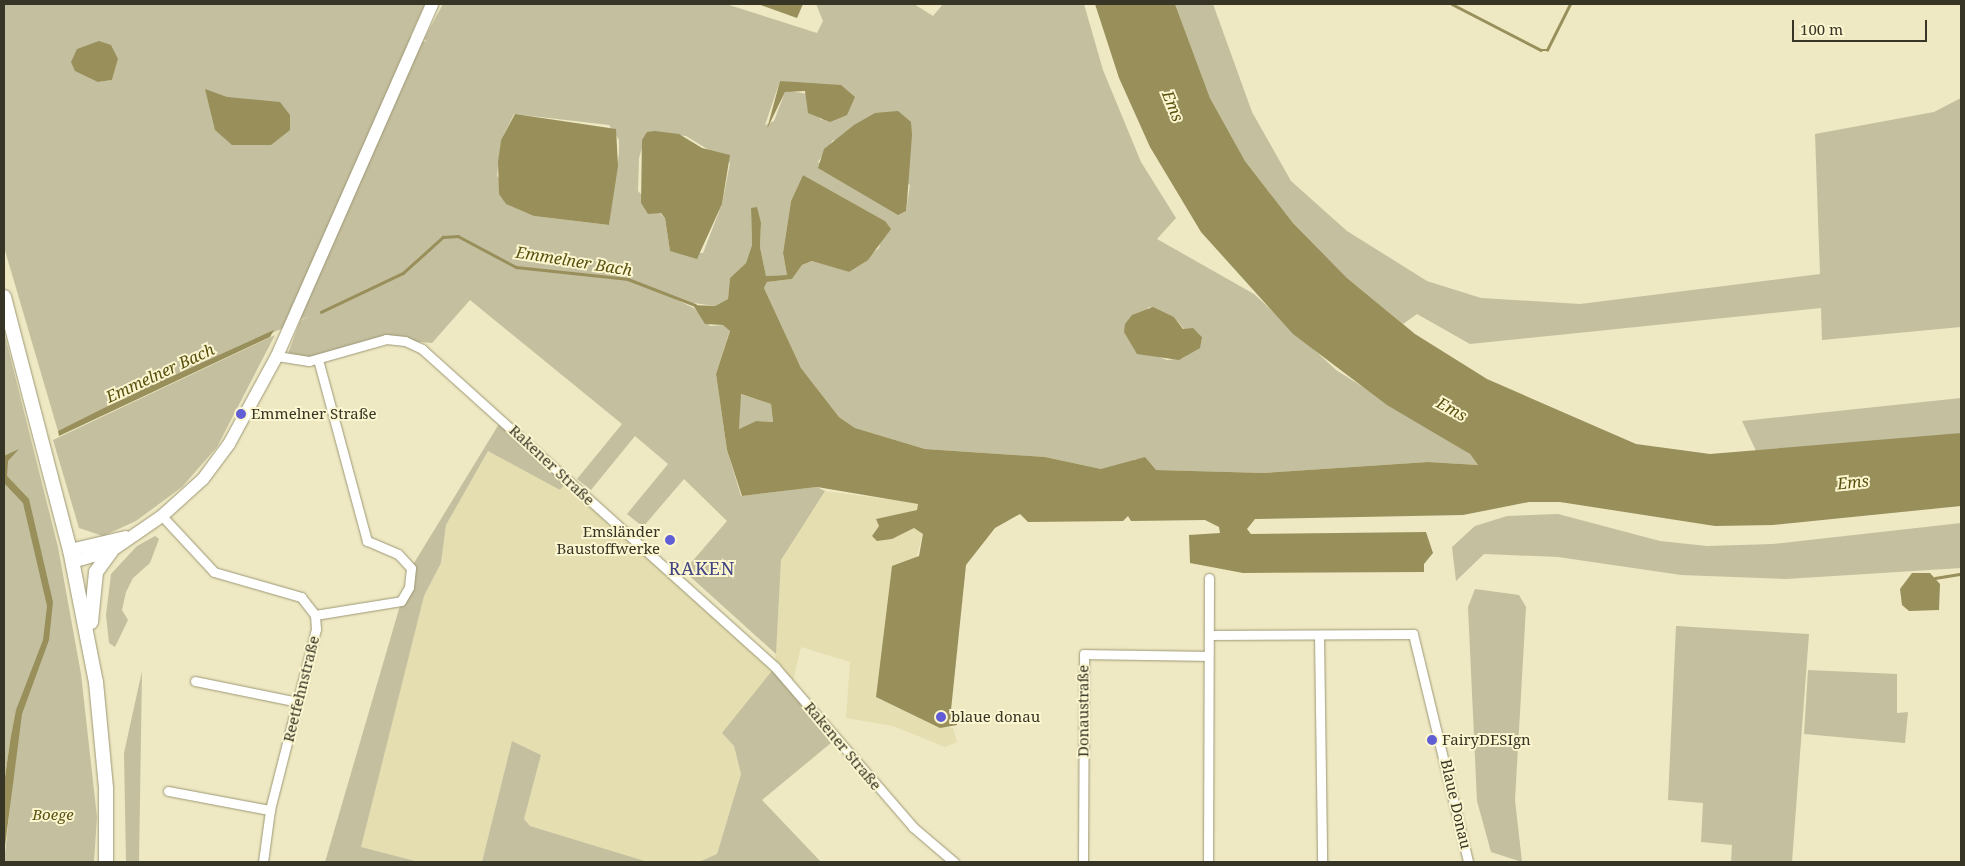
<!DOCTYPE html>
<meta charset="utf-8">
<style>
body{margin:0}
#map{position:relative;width:1965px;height:866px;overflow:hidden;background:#eee8c3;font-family:"Noto Serif",serif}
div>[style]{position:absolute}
.built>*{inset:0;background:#e5deb1}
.green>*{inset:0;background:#c4bf9f}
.water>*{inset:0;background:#988f5b}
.stream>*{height:2.5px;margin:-1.25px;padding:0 1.25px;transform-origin:1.25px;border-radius:1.25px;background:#988f5b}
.roads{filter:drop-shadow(0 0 1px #9d9875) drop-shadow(0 0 1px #9d9875)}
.street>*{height:9px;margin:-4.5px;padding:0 4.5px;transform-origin:4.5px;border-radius:4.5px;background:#fff}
.secondary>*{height:12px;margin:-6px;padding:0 6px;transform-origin:6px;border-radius:6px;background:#fff}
.primary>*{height:14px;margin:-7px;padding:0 7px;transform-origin:7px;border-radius:7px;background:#fff}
.dots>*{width:14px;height:14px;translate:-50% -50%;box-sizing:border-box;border:2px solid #fbf6d0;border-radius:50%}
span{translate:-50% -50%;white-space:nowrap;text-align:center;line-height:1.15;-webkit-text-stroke:4px #fbf6d0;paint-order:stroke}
.poi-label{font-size:15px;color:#373526}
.left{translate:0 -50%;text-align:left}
.right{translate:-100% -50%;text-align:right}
.street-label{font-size:15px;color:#373526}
.park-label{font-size:15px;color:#5a5010;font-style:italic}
.water-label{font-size:16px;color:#594f0e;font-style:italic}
.quarter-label{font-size:18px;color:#424481;letter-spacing:1px}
.frame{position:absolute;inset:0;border:5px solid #373526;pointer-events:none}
.scale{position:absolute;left:1792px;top:20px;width:135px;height:22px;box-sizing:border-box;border:2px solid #373526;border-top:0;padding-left:6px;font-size:15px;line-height:18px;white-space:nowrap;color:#373526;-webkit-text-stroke:4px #fbf6d0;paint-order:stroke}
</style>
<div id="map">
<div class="built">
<div style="clip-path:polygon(488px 450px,560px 490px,568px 481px,775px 667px,781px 560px,824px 491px,918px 503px,917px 510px,877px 519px,879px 526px,872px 536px,877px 541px,892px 539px,914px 528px,923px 534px,876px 697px,934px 725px,953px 728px,957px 742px,945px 747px,893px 726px,846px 718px,850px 662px,801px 647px,792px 685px,734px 746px,741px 774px,717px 854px,699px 862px,648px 862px,530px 826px,524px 819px,541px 755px,512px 741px,482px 862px,419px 862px,360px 847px,424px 596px,441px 563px,446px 525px)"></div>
</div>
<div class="green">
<div style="clip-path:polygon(evenodd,4px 4px,425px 4px,410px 37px,427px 42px,424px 39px,443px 4px,726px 4px,817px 33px,823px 21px,816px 4px,914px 4px,933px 16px,943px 4px,1084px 4px,1103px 70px,1141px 162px,1176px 218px,1157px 239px,1254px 294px,1336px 370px,1470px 454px,1478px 465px,1428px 462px,1264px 473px,1156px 470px,1136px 459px,1118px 468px,1101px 469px,1045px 457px,925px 449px,855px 428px,839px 417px,801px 368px,764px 288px,767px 282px,792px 279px,802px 265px,813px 261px,849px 272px,879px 248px,885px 221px,803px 175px,791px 201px,783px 253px,787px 275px,766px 276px,760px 247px,761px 223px,751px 208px,752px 245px,746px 263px,730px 278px,728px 299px,715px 306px,679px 301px,694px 308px,710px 326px,723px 325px,730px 330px,716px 374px,727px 450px,741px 496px,817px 487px,825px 491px,781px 560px,776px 654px,684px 571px,727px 521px,684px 479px,643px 527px,627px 514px,668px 464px,635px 436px,591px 490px,577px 479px,622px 424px,470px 300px,432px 343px,386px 339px,318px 359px,286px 359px,300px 321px,309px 316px,58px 431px,4px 247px,4px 4px,118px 59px,112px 80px,98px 82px,92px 77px,118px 59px,4px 4px,780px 81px,803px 84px,823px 121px,807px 107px,808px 94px,790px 91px,785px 92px,774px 121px,765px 125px,780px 81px,4px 4px,514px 114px,609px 125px,619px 140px,619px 153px,609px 225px,534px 216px,497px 176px,501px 140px,514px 114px,4px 4px,647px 132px,686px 136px,730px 163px,722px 204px,703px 253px,670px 251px,665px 218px,638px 191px,639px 158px,647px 132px,4px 4px,833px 140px,910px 185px,906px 211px,818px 162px,833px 140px,4px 4px,1149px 307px,1174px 317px,1184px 329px,1197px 332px,1202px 337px,1196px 348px,1183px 358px,1167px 360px,1135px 348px,1131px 340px,1149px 307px)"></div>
<div style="clip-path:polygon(1175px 4px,1213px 4px,1252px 112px,1291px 181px,1347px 231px,1427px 281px,1481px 298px,1580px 304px,1820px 274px,1815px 134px,1934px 112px,1961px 98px,1961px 327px,1822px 340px,1821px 308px,1470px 344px,1417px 314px,1403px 324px,1347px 278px,1293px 223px,1245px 161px,1210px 98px)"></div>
<div style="clip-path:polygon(4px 332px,58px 547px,81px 674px,97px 817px,94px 862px,4px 862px,18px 735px,10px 742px,4px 784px)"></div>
<div style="clip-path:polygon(275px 335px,217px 447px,182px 487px,136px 521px,103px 536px,79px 528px,53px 440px)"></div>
<div style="clip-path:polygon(740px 394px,771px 404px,773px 422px,756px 421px,739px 429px)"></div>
<div style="clip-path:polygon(1961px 398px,1961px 433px,1885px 443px,1757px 453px,1742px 421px)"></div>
<div style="clip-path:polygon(502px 419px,568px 481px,560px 490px,488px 451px,446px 525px,441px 563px,424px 596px,361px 847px,419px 862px,325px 862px,411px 568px)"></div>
<div style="clip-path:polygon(1558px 514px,1660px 541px,1707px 546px,1773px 544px,1961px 523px,1961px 568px,1786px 579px,1681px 575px,1558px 557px,1484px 554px,1456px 581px,1452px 547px,1475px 526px,1507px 516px)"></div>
<div style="clip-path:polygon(155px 536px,159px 539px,150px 563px,133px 578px,126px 592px,122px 610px,128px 620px,115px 647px,109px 643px,106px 615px,111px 574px,137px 546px)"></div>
<div style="clip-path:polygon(1475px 589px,1519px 595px,1526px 607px,1515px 800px,1522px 862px,1491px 852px,1477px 801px,1468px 607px)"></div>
<div style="clip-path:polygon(1676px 626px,1809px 634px,1792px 862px,1731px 862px,1732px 845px,1701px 842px,1703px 803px,1668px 800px)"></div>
<div style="clip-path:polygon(775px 667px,837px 738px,762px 800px,821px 862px,699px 862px,717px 854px,741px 774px,734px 746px,722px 733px)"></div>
<div style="clip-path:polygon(1808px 670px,1897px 674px,1897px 713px,1908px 712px,1905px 743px,1804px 734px)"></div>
<div style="clip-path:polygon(142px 671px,139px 862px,126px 862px,124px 753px)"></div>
<div style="clip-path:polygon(512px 741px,541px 755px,524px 819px,530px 826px,648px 862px,482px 862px)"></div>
</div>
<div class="water">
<div style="clip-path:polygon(758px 4px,803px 4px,797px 18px)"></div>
<div style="clip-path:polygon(evenodd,1095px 4px,1175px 4px,1210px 98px,1245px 161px,1293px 223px,1347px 278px,1415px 334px,1487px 379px,1636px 444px,1710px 454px,1961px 433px,1961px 506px,1773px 525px,1715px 526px,1560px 502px,1529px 502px,1463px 515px,1255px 519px,1247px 529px,1251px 534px,1426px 532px,1433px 553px,1424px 564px,1424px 572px,1243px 573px,1190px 563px,1189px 535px,1220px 533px,1219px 527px,1205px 520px,1131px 521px,1128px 516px,1123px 521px,1028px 522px,1020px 514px,995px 528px,966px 565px,951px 710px,957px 714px,957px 725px,940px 728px,876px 697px,892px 566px,919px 556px,923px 534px,914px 528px,892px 539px,877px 541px,872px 536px,879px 526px,876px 519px,917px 510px,918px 504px,817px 487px,742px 496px,727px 450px,716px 374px,730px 331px,723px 325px,705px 324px,693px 305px,715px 306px,728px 299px,730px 278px,746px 263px,752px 245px,751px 208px,757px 207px,761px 223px,760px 247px,766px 276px,787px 275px,783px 253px,791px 201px,803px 175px,885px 221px,891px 229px,868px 260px,849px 272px,812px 261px,802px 265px,792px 279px,767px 282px,764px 288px,801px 368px,839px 417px,855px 428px,925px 449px,1045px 457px,1101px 469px,1145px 457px,1156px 470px,1264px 473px,1428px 462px,1478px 465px,1470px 454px,1387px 405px,1293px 334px,1201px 232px,1150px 147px,1119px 78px,1095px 4px,741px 394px,771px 404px,773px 422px,756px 421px,739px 429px,741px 394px)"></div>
<div style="clip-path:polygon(99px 41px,111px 45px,118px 59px,112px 80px,98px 82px,75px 71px,71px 62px,77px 49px)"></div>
<div style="clip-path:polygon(780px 81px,841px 85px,855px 97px,847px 115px,830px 122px,808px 113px,805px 91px,785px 92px,767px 129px)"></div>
<div style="clip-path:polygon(205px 89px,227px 97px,280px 102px,290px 115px,290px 130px,271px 145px,232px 145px,215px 130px)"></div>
<div style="clip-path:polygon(898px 111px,911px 122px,912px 135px,907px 202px,906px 211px,898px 215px,818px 168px,824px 149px,854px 125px,875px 113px)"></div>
<div style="clip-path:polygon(515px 114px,616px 129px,618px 166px,609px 225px,534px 216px,506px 204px,499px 194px,498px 162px,501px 140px)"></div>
<div style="clip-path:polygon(655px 131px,679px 134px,702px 148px,730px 155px,722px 204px,697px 259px,670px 251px,665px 218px,661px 213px,648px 214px,641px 203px,642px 140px,647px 132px)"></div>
<div style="clip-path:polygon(1153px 307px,1174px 317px,1183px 329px,1193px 328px,1202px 337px,1200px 348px,1179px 360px,1137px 354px,1124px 332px,1125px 324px,1132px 315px)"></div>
<div style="clip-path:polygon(274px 330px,270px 337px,59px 436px,58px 431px,122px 399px)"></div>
<div style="clip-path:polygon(19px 449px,8px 461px,7px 476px,29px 499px,53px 602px,49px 640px,22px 714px,4px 854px,4px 784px,10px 742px,16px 710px,43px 640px,47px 606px,23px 503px,4px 483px,4px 456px)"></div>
<div style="clip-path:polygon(1912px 573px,1930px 573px,1940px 584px,1939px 610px,1909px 611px,1902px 605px,1900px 589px)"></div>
</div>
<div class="stream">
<div style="left:1452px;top:4px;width:100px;rotate:27.3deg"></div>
<div style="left:1541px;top:50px;width:6px"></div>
<div style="left:1547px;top:50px;width:51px;rotate:-63.4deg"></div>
<div style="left:321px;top:312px;width:91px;rotate:-25.4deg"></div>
<div style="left:403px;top:273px;width:54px;rotate:-42deg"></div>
<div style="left:443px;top:237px;width:15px;rotate:-4deg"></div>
<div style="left:458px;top:236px;width:66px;rotate:28.1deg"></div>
<div style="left:516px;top:267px;width:113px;rotate:6.1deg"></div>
<div style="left:628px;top:279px;width:72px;rotate:21.2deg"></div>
<div style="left:1935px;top:578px;width:26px;rotate:-9deg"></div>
</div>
<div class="roads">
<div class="street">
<div style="left:277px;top:356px;width:32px;rotate:9deg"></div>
<div style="left:309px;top:361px;width:80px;rotate:-15.9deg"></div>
<div style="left:386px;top:339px;width:19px;rotate:6deg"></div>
<div style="left:405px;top:341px;width:19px;rotate:25deg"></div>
<div style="left:422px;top:349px;width:475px;rotate:42deg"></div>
<div style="left:775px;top:667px;width:211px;rotate:49.2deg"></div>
<div style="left:913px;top:827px;width:54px;rotate:40.5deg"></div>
<div style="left:162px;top:516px;width:76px;rotate:47.1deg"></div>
<div style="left:214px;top:572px;width:91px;rotate:16deg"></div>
<div style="left:301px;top:597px;width:23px;rotate:52deg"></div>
<div style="left:315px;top:615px;width:14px;rotate:86deg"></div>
<div style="left:316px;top:629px;width:187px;rotate:104.3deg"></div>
<div style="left:270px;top:810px;width:52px;rotate:97.7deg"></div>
<div style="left:315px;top:615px;width:87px;rotate:-9.2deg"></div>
<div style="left:401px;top:601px;width:16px;rotate:-60deg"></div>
<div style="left:409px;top:587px;width:19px;rotate:-84deg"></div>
<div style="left:411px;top:568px;width:19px;rotate:-133deg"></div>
<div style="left:398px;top:554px;width:34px;rotate:-157deg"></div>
<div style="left:367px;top:541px;width:188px;rotate:-105.1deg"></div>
<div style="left:1209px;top:635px;width:204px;rotate:-0.3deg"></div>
<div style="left:1413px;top:634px;width:235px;rotate:76.4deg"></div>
<div style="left:1319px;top:635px;width:227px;rotate:89.2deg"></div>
<div style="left:195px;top:681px;width:105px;rotate:11.5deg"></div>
<div style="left:168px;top:791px;width:104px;rotate:10.6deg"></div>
<div style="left:1083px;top:862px;width:208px;rotate:-89.7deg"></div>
<div style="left:1084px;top:654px;width:124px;rotate:0.9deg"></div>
<div style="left:1208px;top:862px;width:284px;rotate:-89.8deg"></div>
</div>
<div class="secondary">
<div style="left:70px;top:550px;width:57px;rotate:-13.1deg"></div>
<div style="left:72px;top:562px;width:41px;rotate:-15.8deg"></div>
<div style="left:111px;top:551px;width:62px;rotate:-34.5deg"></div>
<div style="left:162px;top:516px;width:55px;rotate:-42.1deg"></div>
<div style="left:203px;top:479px;width:44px;rotate:-53.4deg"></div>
<div style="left:229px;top:444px;width:100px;rotate:-61.4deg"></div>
<div style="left:277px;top:356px;width:385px;rotate:-66.2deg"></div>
</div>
<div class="primary">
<div style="left:4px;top:297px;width:261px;rotate:75.4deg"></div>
<div style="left:70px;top:550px;width:135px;rotate:78.9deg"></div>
<div style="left:96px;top:682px;width:106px;rotate:84.6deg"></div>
<div style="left:106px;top:788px;width:74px;rotate:90deg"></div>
<div style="left:91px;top:622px;width:50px;rotate:-84.3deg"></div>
<div style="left:96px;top:572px;width:26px;rotate:-54deg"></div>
</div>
</div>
<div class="dots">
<div style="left:241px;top:414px;background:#605dd5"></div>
<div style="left:670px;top:540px;background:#605dd5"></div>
<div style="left:941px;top:717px;background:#605dd5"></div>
<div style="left:1432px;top:740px;background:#605dd5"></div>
</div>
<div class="poi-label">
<span class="left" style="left:251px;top:414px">Emmelner Straße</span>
<span class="right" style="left:660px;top:540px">Emsländer<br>Baustoffwerke</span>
<span class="left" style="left:951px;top:717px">blaue donau</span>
<span class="left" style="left:1442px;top:740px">FairyDESIgn</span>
</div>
<div class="street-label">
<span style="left:552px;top:465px;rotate:43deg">Rakener Straße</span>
<span style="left:301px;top:689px;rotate:-76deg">Reetfehnstraße</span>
<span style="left:1083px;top:711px;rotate:-90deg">Donaustraße</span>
<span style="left:843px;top:746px;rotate:50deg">Rakener Straße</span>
<span style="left:1456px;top:804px;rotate:77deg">Blaue Donau</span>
</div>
<div class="park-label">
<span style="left:53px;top:815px">Boege</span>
</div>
<div class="water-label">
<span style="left:1173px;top:106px;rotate:68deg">Ems</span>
<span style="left:574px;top:261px;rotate:9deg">Emmelner Bach</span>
<span style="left:160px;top:373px;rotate:-25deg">Emmelner Bach</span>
<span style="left:1452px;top:409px;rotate:29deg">Ems</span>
<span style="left:1853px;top:482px;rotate:-6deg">Ems</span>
</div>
<div class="quarter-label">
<span style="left:702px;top:568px">RAKEN</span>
</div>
<div class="frame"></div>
<div class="scale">100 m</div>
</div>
